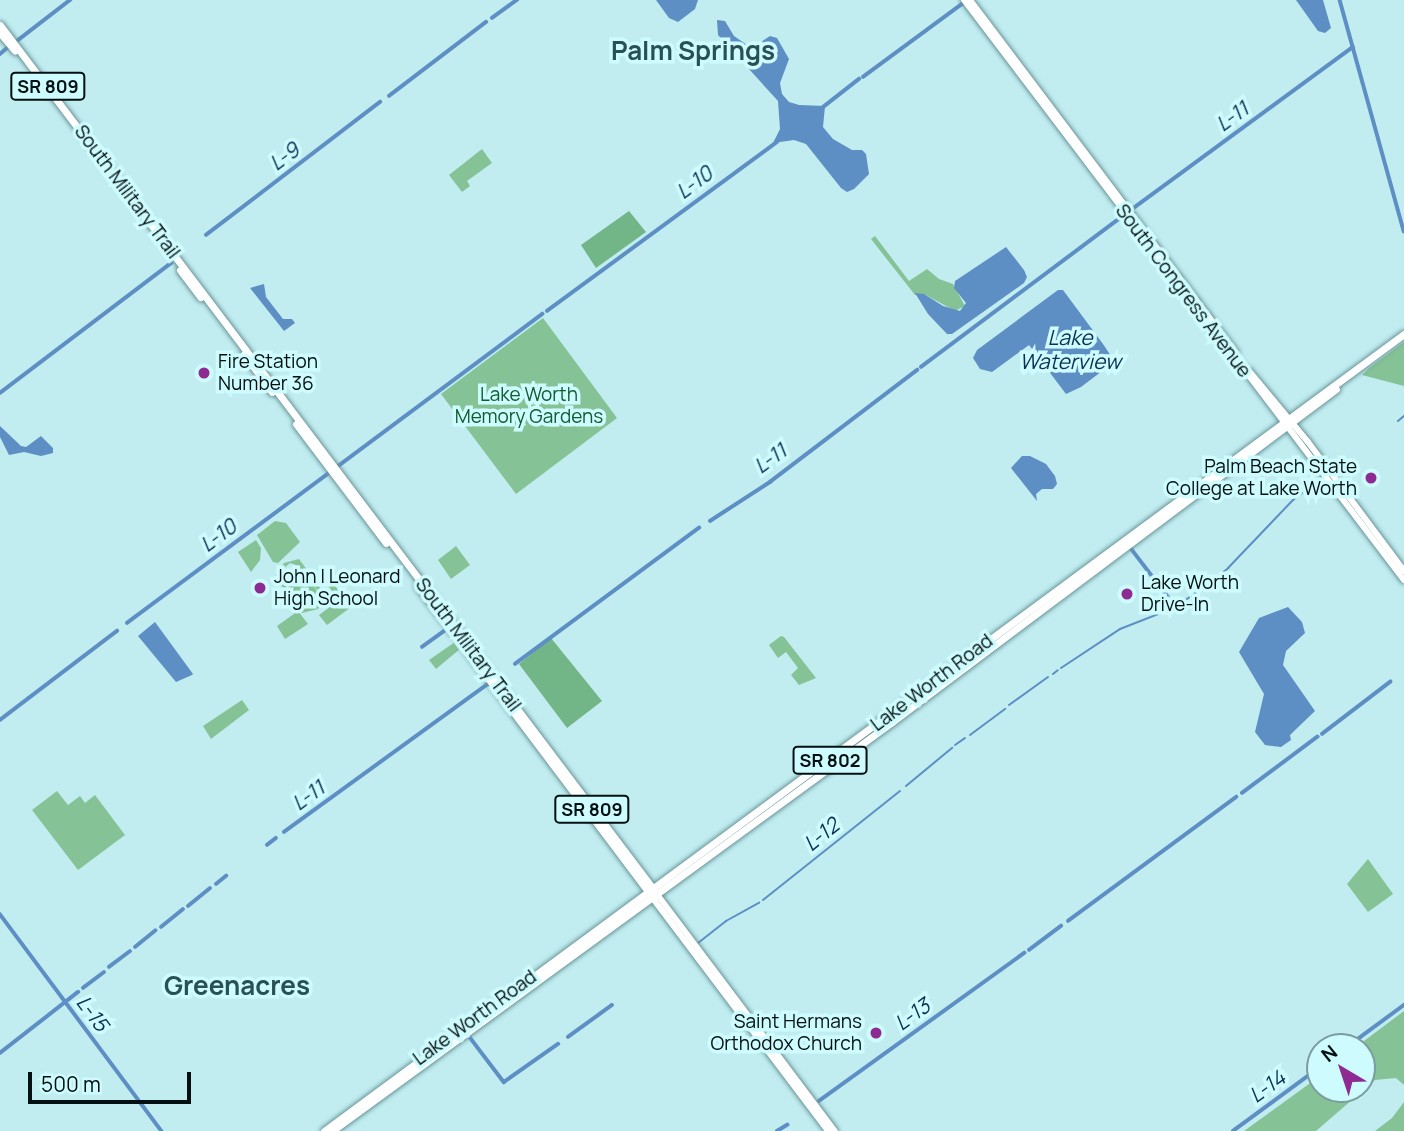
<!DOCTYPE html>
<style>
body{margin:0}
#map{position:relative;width:1404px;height:1131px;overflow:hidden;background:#c1edf1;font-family:Manrope,sans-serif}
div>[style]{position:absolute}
.green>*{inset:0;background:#85c296}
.forest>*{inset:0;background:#72b586}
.water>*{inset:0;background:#5d8ec4}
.stream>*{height:2px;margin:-1px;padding:0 1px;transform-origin:1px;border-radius:1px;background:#5d8ec4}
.canal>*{height:3.5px;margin:-1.75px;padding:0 1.75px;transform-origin:1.75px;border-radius:1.75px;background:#5d8ec4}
.roads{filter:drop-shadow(0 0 2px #6a9598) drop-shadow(0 0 2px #6a9598)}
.secondary>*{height:6px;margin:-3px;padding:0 3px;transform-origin:3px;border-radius:3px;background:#fff}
.primary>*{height:7px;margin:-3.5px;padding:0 3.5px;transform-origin:3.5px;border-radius:3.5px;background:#fff}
.dots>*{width:19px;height:19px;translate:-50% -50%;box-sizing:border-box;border:4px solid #cefbfe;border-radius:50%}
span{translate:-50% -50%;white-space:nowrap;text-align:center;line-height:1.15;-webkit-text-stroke:7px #cefbfe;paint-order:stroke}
.shield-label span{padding:2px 5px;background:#cefbfe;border:2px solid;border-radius:5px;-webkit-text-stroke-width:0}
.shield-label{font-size:18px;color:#021011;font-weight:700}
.street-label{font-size:19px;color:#021011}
.poi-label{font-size:19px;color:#021011}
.left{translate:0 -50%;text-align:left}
.right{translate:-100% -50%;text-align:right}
.park-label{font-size:19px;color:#0e5d31}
.water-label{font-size:21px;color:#0b3054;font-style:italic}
.district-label{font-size:26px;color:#295155;font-weight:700}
.north{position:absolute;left:1306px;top:1033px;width:70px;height:70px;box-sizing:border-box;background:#cefbfe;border:2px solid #7c9d9f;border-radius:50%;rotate:321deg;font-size:19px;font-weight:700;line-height:28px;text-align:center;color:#021011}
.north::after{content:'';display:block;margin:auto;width:24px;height:32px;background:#8e2b92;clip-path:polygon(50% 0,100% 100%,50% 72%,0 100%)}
.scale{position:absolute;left:28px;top:1072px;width:163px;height:32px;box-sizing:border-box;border:4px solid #021011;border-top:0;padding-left:9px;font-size:21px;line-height:24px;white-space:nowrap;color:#021011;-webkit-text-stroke:5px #cefbfe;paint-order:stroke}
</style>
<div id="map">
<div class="green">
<div style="clip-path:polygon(482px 149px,492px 163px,467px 181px,470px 186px,462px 192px,449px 175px)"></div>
<div style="clip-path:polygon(875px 236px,909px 281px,927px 269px,939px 279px,953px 284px,965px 306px,955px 311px,924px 294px,915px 295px,871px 239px)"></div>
<div style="clip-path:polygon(543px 318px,617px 418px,516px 494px,441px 394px)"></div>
<div style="clip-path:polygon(1404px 342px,1404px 386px,1362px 375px,1369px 368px)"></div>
<div style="clip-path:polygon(275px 521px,286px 523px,300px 542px,278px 563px,273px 562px,257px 535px)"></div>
<div style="clip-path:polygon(256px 540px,261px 548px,260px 560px,251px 572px,238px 552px)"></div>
<div style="clip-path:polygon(456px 546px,470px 565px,451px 579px,438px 560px)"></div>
<div style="clip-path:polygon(evenodd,299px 559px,326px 596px,318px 609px,302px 613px,275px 577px,284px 563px,299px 559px,290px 563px,299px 566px,282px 578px,303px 606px,319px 594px,301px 567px,320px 594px,319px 603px,314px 608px,302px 607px,282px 581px,282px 570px,290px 563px)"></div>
<div style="clip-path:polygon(329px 578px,351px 607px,327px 625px,319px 615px,334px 604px,327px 595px,332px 591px,325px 581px)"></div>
<div style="clip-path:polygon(298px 611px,308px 624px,285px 639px,277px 626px)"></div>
<div style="clip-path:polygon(781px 636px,784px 637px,816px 678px,799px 685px,791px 675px,798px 668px,786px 652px,778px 658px,769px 645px)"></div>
<div style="clip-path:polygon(455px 642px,460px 649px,436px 669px,429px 660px)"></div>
<div style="clip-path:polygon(242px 700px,249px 710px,211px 739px,203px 726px)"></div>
<div style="clip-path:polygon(57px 791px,68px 805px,80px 796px,85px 803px,95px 795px,125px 835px,78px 870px,32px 810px)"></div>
<div style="clip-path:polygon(1368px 859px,1393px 894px,1368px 912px,1347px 884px)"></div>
<div style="clip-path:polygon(1404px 1011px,1404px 1085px,1396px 1078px,1375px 1080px,1316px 1131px,1244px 1131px,1320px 1076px,1320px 1089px,1362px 1089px,1362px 1047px,1356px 1047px)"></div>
<div style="clip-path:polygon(1404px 1102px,1404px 1131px,1375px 1131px,1392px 1118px)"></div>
</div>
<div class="forest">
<div style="clip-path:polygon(629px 211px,646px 232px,596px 268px,581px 245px)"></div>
<div style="clip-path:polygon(551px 638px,602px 701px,567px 728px,519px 664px)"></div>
</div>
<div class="water">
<div style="clip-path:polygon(656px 0,698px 0,695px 9px,678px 22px,669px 18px)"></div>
<div style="clip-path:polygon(1296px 0,1323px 0,1331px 28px,1325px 33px,1318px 31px)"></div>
<div style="clip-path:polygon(717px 20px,725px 21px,734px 36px,747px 45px,758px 44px,770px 36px,777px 38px,789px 59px,780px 83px,782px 94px,789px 102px,799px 105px,825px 106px,823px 127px,833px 139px,852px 150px,862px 150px,866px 154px,869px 174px,854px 189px,847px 192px,841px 188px,806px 144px,794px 140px,773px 143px,780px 129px,778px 101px,718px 35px)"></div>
<div style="clip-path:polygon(1006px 247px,1024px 270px,1027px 277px,1024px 283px,952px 334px,947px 334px,928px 314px,915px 293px,924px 294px,943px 306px,960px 311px,966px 303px,954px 288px,955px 281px)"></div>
<div style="clip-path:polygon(264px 284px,266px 297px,283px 319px,292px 319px,295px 323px,284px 331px,250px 288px)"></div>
<div style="clip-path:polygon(1058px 290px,1063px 290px,1103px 344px,1111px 356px,1110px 365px,1081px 387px,1066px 394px,1029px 345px,992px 372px,980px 369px,973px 358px,977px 350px)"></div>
<div style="clip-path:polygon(0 426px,21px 446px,26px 447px,41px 436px,53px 448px,53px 453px,41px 456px,24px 452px,9px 455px,0 437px)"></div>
<div style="clip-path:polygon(1022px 456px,1030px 456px,1046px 464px,1055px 476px,1057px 484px,1053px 489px,1042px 489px,1036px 494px,1037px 501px,1011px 468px)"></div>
<div style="clip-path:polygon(1288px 607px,1302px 622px,1305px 633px,1286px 651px,1283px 665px,1315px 711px,1290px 735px,1291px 740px,1281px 747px,1265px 745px,1255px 732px,1264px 694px,1239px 652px,1259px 618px)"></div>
<div style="clip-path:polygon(155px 622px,193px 674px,192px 675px,176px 682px,138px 636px)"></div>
</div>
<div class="stream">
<div style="left:1398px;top:421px;width:8px;rotate:-40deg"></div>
<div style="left:1204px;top:587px;width:31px;rotate:-38deg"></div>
<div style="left:1228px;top:568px;width:94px;rotate:-46.3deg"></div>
<div style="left:1293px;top:500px;width:36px;rotate:-37deg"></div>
<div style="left:1061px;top:668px;width:71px;rotate:-33.5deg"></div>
<div style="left:1120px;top:629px;width:58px;rotate:-21.3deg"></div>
<div style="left:1174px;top:608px;width:33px;rotate:-35deg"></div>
<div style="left:1053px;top:674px;width:6px;rotate:-39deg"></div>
<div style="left:1009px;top:705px;width:48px;rotate:-35.7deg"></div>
<div style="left:970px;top:735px;width:44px;rotate:-36.6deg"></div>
<div style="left:955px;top:745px;width:12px;rotate:-35deg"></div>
<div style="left:906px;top:786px;width:60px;rotate:-39.6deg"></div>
<div style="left:763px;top:900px;width:175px;rotate:-38.5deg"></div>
<div style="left:698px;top:943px;width:36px;rotate:-38deg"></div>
<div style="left:726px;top:921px;width:38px;rotate:-29deg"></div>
</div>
<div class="canal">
<div style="left:1340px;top:0;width:240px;rotate:74.5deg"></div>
<div style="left:492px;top:18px;width:31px;rotate:-36deg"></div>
<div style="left:17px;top:41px;width:67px;rotate:-37.7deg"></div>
<div style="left:0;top:54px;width:11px;rotate:-41deg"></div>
<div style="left:863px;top:77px;width:123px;rotate:-36.4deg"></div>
<div style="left:389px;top:96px;width:122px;rotate:-37.3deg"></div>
<div style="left:822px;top:108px;width:47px;rotate:-38.1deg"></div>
<div style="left:1131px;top:210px;width:275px;rotate:-36.3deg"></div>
<div style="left:206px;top:235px;width:219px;rotate:-37.4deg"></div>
<div style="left:547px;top:311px;width:285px;rotate:-36.3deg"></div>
<div style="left:921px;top:367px;width:252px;rotate:-36.8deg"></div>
<div style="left:0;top:393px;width:215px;rotate:-37.2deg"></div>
<div style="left:337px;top:467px;width:256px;rotate:-36.7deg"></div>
<div style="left:710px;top:521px;width:72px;rotate:-33deg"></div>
<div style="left:770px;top:482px;width:185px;rotate:-37.3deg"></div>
<div style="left:1130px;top:547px;width:76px;rotate:52.5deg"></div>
<div style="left:127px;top:623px;width:252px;rotate:-36.6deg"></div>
<div style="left:422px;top:647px;width:27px;rotate:-36deg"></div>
<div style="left:515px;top:664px;width:229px;rotate:-36.5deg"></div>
<div style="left:0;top:720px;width:147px;rotate:-37.3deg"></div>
<div style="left:1322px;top:734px;width:86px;rotate:-37.4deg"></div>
<div style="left:1242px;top:793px;width:94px;rotate:-36.7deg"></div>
<div style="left:284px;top:832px;width:252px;rotate:-36deg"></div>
<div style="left:267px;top:845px;width:11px;rotate:-38deg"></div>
<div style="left:216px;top:884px;width:13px;rotate:-39deg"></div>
<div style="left:188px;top:906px;width:28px;rotate:-39deg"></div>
<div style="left:0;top:914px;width:271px;rotate:53.3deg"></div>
<div style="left:1068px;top:921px;width:209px;rotate:-36.4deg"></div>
<div style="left:161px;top:927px;width:28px;rotate:-39deg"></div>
<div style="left:135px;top:947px;width:26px;rotate:-39deg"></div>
<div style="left:1029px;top:950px;width:40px;rotate:-37deg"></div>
<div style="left:109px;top:967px;width:26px;rotate:-37deg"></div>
<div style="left:83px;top:988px;width:26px;rotate:-37deg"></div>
<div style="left:469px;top:1036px;width:58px;rotate:52.7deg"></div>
<div style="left:504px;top:1082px;width:66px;rotate:-35.1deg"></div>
<div style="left:568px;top:1037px;width:54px;rotate:-36deg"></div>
<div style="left:1347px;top:1047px;width:71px;rotate:-36.4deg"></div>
<div style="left:0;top:1053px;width:99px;rotate:-38deg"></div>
<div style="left:819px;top:1101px;width:253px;rotate:-35.8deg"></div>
<div style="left:777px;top:1131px;width:12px;rotate:-31deg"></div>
<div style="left:1233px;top:1131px;width:108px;rotate:-36.3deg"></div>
</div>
<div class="roads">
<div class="secondary">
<div style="left:964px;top:0;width:728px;rotate:52.82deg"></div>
<div style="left:970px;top:0;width:442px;rotate:53deg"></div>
<div style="left:1249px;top:371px;width:92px;rotate:50.3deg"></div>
<div style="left:1308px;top:442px;width:161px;rotate:53.3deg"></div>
<div style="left:656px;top:893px;width:298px;rotate:53.1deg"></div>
<div style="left:651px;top:896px;width:294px;rotate:53deg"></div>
</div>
<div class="primary">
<div style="left:0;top:25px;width:1084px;rotate:52.91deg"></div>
<div style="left:0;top:33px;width:23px;rotate:50deg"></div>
<div style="left:180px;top:270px;width:34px;rotate:53deg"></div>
<div style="left:244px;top:354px;width:47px;rotate:53.6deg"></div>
<div style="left:296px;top:424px;width:149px;rotate:52.9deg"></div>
<div style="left:418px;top:586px;width:61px;rotate:52.9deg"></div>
<div style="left:463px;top:645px;width:310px;rotate:53.1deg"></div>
<div style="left:324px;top:1131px;width:1342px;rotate:-36.43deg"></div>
<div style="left:332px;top:1131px;width:693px;rotate:-36.14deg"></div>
<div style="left:892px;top:722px;width:555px;rotate:-36.87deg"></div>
</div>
</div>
<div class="dots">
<div style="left:204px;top:373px;background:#8e2b92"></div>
<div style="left:1371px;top:478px;background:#8e2b92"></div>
<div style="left:260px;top:588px;background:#8e2b92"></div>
<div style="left:1127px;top:594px;background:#8e2b92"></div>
<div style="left:876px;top:1033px;background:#8e2b92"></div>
</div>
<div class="shield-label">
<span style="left:48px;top:86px">SR 809</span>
<span style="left:830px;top:760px">SR 802</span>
<span style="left:592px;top:809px">SR 809</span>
</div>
<div class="street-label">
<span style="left:127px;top:192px;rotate:53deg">South Military Trail</span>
<span style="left:1183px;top:291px;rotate:53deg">South Congress Avenue</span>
<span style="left:468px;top:645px;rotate:53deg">South Military Trail</span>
<span style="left:932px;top:683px;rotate:-37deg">Lake Worth Road</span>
<span style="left:475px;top:1018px;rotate:-36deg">Lake Worth Road</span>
</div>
<div class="poi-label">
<span class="left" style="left:218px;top:373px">Fire Station<br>Number 36</span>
<span class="right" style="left:1357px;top:478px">Palm Beach State<br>College at Lake Worth</span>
<span class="left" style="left:274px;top:588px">John I Leonard<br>High School</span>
<span class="left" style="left:1141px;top:594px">Lake Worth<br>Drive-In</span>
<span class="right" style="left:862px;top:1033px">Saint Hermans<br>Orthodox Church</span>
</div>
<div class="park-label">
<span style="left:529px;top:406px">Lake Worth<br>Memory Gardens</span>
</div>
<div class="water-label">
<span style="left:1232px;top:116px;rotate:-36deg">L-11</span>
<span style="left:284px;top:156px;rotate:-37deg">L-9</span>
<span style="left:694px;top:182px;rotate:-37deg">L-10</span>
<span style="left:1070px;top:349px">Lake<br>Waterview</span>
<span style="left:770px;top:458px;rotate:-36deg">L-11</span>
<span style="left:218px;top:535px;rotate:-37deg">L-10</span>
<span style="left:308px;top:795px;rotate:-36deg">L-11</span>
<span style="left:821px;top:834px;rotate:-39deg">L-12</span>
<span style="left:93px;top:1013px;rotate:53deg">L-15</span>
<span style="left:912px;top:1014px;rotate:-36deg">L-13</span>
<span style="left:1267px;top:1086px;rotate:-36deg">L-14</span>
</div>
<div class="district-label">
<span style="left:693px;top:51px">Palm Springs</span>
<span style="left:237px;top:986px">Greenacres</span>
</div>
<div class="north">N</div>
<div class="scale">500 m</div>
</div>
